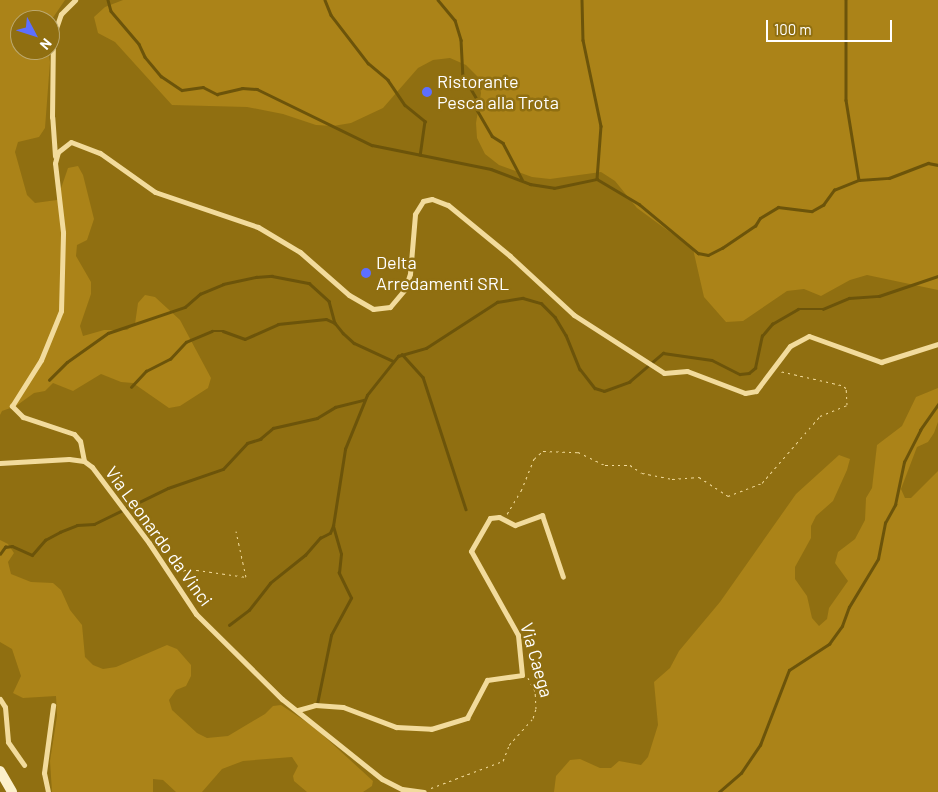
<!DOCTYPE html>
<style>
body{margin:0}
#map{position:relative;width:938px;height:792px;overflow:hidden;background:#906f11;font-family:Barlow,sans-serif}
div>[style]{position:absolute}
.green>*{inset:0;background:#ab8318}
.stream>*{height:2.5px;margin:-1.25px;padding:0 1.25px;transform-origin:1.25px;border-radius:1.25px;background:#6c540a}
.path>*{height:1px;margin-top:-0.5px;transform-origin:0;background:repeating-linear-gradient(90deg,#f2db9c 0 2.5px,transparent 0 6.5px)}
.pedestrian>*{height:4.5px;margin:-2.25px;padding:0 2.25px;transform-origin:2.25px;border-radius:2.25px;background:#f2db9c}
.minor>*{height:5px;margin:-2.5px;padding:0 2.5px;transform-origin:2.5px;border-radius:2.5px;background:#f2db9c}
.secondary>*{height:10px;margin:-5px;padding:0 5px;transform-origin:5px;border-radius:5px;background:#fcf0cb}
.dots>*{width:14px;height:14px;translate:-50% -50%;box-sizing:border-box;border:2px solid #906f11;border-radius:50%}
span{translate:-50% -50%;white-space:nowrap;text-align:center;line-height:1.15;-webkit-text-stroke:5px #906f11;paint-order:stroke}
.poi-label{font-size:18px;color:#fff}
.left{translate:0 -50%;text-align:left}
.street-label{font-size:18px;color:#fff}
.north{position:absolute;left:10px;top:10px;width:50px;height:50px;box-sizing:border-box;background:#906f11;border:1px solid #bca970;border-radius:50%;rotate:130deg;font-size:14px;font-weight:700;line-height:20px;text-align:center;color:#fff}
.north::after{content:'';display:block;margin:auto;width:18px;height:22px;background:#5d6fff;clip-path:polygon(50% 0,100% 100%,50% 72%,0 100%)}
.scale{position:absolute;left:766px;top:20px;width:126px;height:22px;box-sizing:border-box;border:2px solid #fff;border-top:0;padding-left:6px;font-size:15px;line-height:18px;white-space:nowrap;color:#fff;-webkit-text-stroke:4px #906f11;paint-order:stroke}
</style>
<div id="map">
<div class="green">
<div style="clip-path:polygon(0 0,65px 0,50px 22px,20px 20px,20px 50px,48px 50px,50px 62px,45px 128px,39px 137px,18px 142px,15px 152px,27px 195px,35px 203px,57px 200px,68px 168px,78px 166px,83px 175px,94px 219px,87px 240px,77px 245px,76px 256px,91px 282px,91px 294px,80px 326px,83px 336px,104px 330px,127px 330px,135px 324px,138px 303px,145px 295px,155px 297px,180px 320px,211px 378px,208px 388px,180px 406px,169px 408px,133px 383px,121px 382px,101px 374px,73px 391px,53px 383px,45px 391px,34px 393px,16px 406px,2px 411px,0 415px)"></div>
<div style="clip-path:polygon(123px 0,938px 0,938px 290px,867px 275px,850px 280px,821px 296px,804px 289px,787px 291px,743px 321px,726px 322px,704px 297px,693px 249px,637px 208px,615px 181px,601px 172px,550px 179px,532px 177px,499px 165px,485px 154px,477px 138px,476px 123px,481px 93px,478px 77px,466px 65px,450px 58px,433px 60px,418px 68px,383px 108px,351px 123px,333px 126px,316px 125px,283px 114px,247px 107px,172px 105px,115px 42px,98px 33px,94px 17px,105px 7px)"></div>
<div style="clip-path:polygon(938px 388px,938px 422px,934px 433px,928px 442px,917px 447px,901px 489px,905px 498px,911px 498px,938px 471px,938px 792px,554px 792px,556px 776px,570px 760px,580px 759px,600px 768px,611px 768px,619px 761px,641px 765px,648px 757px,658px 725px,654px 682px,670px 668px,679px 651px,720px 602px,796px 494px,839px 455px,850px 459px,847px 470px,833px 501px,816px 516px,811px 526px,811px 538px,795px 567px,795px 579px,807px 596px,812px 618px,819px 626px,827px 619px,829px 608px,848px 581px,835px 563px,838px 552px,855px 539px,865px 520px,866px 498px,872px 488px,877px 445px,902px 426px,916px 397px)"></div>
<div style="clip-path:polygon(0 540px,8px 544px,14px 553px,8px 562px,11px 574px,31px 582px,53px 583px,61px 590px,70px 610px,82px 625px,85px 657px,93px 665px,103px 669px,116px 667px,167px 645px,177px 649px,191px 665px,191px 676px,186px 686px,176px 690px,169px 700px,172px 710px,197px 733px,207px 738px,228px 736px,265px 714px,273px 706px,281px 705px,314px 727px,373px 781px,372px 786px,363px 792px,307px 792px,294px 781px,293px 776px,298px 766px,292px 757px,243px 761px,222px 769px,202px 792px,176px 792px,163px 780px,153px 779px,153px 792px,52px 792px,50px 761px,57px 716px,56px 696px,23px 698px,13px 693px,21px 676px,12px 649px,0 642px)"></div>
</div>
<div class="stream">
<div style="left:108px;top:0;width:11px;rotate:75deg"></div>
<div style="left:111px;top:11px;width:43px;rotate:49.7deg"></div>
<div style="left:139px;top:44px;width:14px;rotate:65deg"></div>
<div style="left:145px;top:57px;width:25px;rotate:50deg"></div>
<div style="left:161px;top:76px;width:25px;rotate:34deg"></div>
<div style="left:182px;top:90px;width:21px;rotate:-8deg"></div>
<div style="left:203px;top:87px;width:16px;rotate:27deg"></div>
<div style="left:217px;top:94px;width:26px;rotate:-13deg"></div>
<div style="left:242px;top:88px;width:15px;rotate:4deg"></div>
<div style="left:257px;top:89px;width:128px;rotate:26deg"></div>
<div style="left:372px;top:145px;width:121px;rotate:11.4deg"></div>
<div style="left:491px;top:169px;width:42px;rotate:21deg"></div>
<div style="left:530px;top:184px;width:24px;rotate:9deg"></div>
<div style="left:554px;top:188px;width:44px;rotate:-11.8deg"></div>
<div style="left:597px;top:179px;width:49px;rotate:30.8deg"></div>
<div style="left:639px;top:204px;width:77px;rotate:39.7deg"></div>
<div style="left:698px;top:253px;width:10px;rotate:11deg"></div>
<div style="left:708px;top:255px;width:16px;rotate:-27deg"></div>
<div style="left:722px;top:248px;width:40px;rotate:-34deg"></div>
<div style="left:755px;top:226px;width:9px;rotate:-58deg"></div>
<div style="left:760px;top:218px;width:21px;rotate:-31deg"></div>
<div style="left:778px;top:207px;width:34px;rotate:7deg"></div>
<div style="left:812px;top:211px;width:13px;rotate:-29deg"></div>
<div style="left:823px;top:205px;width:19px;rotate:-54deg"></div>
<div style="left:834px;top:190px;width:27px;rotate:-22deg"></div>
<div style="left:859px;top:180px;width:30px;rotate:-4deg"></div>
<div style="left:889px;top:178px;width:42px;rotate:-21deg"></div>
<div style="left:928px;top:163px;width:10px;rotate:11deg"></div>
<div style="left:325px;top:0;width:16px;rotate:68deg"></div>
<div style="left:331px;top:15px;width:61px;rotate:52.4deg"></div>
<div style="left:368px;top:63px;width:26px;rotate:40deg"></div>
<div style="left:388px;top:80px;width:30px;rotate:56deg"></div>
<div style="left:405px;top:105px;width:26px;rotate:39deg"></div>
<div style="left:425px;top:121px;width:34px;rotate:98deg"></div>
<div style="left:438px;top:0;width:26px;rotate:50deg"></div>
<div style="left:455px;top:20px;width:21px;rotate:73deg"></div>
<div style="left:461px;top:40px;width:35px;rotate:87deg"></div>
<div style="left:463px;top:75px;width:30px;rotate:60deg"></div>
<div style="left:478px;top:101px;width:7px;rotate:106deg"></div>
<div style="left:476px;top:108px;width:32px;rotate:60deg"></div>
<div style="left:492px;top:136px;width:13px;rotate:32deg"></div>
<div style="left:503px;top:143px;width:41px;rotate:62.2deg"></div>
<div style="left:582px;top:0;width:40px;rotate:88.6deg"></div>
<div style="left:583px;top:40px;width:88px;rotate:78.2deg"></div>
<div style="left:601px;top:126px;width:53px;rotate:94.3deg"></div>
<div style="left:846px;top:0;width:100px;rotate:90deg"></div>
<div style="left:846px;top:100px;width:81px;rotate:80.8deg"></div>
<div style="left:402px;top:354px;width:31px;rotate:48deg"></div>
<div style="left:423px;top:377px;width:139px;rotate:72deg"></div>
<div style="left:49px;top:380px;width:25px;rotate:-45deg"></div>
<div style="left:67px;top:362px;width:50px;rotate:-35.3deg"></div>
<div style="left:108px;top:333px;width:81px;rotate:-18.7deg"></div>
<div style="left:185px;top:307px;width:20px;rotate:-41deg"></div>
<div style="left:200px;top:294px;width:25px;rotate:-23deg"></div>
<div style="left:223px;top:284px;width:34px;rotate:-12deg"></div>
<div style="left:256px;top:277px;width:16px;rotate:-4deg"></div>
<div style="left:272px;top:276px;width:38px;rotate:11deg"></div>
<div style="left:309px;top:283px;width:27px;rotate:42deg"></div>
<div style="left:329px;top:301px;width:23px;rotate:75deg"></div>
<div style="left:335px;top:323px;width:13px;rotate:51deg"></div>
<div style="left:343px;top:333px;width:15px;rotate:42deg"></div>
<div style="left:354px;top:343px;width:43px;rotate:24.8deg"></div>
<div style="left:131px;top:387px;width:22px;rotate:-47deg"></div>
<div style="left:146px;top:371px;width:27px;rotate:-27deg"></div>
<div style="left:170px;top:359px;width:23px;rotate:-47deg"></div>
<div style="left:186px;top:342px;width:28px;rotate:-23deg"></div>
<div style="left:212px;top:331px;width:11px"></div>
<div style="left:223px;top:331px;width:23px;rotate:20deg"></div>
<div style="left:245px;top:339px;width:36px;rotate:-24deg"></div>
<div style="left:278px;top:324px;width:48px;rotate:-5.9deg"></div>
<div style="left:326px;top:319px;width:10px;rotate:24deg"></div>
<div style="left:0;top:554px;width:9px;rotate:-54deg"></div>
<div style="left:5px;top:547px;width:7px;rotate:-8deg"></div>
<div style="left:12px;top:546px;width:22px;rotate:24deg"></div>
<div style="left:32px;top:555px;width:20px;rotate:-49deg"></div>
<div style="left:45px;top:540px;width:17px;rotate:-28deg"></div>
<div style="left:60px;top:532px;width:18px;rotate:-22deg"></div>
<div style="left:77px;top:525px;width:17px;rotate:-3deg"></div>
<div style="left:94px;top:524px;width:82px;rotate:-25.9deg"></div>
<div style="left:168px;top:488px;width:58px;rotate:-19.1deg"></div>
<div style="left:223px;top:469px;width:35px;rotate:-47deg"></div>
<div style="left:247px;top:443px;width:14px;rotate:-17deg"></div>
<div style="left:260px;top:439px;width:17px;rotate:-40deg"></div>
<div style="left:273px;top:428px;width:45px;rotate:-12.8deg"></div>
<div style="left:317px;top:418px;width:21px;rotate:-31deg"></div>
<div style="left:335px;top:407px;width:29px;rotate:-14deg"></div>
<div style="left:229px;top:625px;width:25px;rotate:-37deg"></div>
<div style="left:249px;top:610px;width:34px;rotate:-52deg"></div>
<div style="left:270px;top:583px;width:45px;rotate:-38.7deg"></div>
<div style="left:305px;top:555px;width:23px;rotate:-49deg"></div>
<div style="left:320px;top:538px;width:11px;rotate:-27deg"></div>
<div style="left:330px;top:533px;width:8px;rotate:-67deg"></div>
<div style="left:317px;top:704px;width:70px;rotate:-78.5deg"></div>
<div style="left:331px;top:635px;width:42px;rotate:-61.6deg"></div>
<div style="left:351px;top:598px;width:28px;rotate:-116deg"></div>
<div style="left:339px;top:573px;width:19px;rotate:-84deg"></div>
<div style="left:341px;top:554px;width:29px;rotate:-106deg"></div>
<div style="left:333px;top:526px;width:78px;rotate:-81.1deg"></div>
<div style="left:345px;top:449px;width:58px;rotate:-67.8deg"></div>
<div style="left:367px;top:395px;width:50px;rotate:-51.5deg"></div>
<div style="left:398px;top:356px;width:29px;rotate:-16deg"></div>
<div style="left:426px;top:348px;width:85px;rotate:-32.9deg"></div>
<div style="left:497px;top:302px;width:26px;rotate:-9deg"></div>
<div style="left:523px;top:298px;width:19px;rotate:16deg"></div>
<div style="left:541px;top:303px;width:20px;rotate:45deg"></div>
<div style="left:555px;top:317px;width:21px;rotate:59deg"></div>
<div style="left:566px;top:335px;width:37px;rotate:68deg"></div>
<div style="left:580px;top:369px;width:24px;rotate:52deg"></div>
<div style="left:595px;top:388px;width:9px;rotate:18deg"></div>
<div style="left:604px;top:391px;width:27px;rotate:-20deg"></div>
<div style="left:629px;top:382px;width:45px;rotate:-40.5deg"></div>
<div style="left:663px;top:353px;width:49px;rotate:8.1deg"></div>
<div style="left:712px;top:360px;width:31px;rotate:27deg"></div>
<div style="left:740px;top:374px;width:9px;rotate:-6deg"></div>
<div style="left:749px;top:373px;width:8px;rotate:-40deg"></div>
<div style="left:755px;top:368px;width:33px;rotate:-78deg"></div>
<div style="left:762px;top:336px;width:16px;rotate:-50deg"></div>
<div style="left:772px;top:324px;width:30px;rotate:-30deg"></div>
<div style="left:798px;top:309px;width:25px"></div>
<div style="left:823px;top:309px;width:28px;rotate:-23deg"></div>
<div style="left:849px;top:298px;width:30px;rotate:-4deg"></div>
<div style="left:879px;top:296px;width:62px;rotate:-18.7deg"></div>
<div style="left:719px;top:792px;width:29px;rotate:-41deg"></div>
<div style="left:741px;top:773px;width:34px;rotate:-56deg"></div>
<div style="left:760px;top:745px;width:80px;rotate:-68.9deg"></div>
<div style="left:789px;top:670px;width:48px;rotate:-33deg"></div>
<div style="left:829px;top:644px;width:22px;rotate:-54deg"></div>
<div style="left:842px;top:626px;width:20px;rotate:-70deg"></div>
<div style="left:849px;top:607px;width:56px;rotate:-58.9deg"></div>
<div style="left:878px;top:559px;width:37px;rotate:-79deg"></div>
<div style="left:885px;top:523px;width:21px;rotate:-61deg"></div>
<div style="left:895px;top:505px;width:44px;rotate:-78.2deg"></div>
<div style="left:904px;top:462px;width:36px;rotate:-63deg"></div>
<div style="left:920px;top:430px;width:32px;rotate:-55deg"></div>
</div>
<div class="path">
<div style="left:507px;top:514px;width:27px;rotate:-59deg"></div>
<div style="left:521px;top:491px;width:35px;rotate:-68deg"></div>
<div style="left:534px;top:459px;width:12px;rotate:-42deg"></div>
<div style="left:543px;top:451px;width:35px;rotate:2deg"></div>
<div style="left:578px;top:452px;width:30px;rotate:26deg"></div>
<div style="left:605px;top:465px;width:25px"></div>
<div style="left:630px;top:465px;width:14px;rotate:34deg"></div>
<div style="left:642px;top:473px;width:31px;rotate:11deg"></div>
<div style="left:672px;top:479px;width:27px;rotate:-4deg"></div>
<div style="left:699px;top:477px;width:35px;rotate:33deg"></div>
<div style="left:728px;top:496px;width:36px;rotate:-21deg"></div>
<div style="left:762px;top:483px;width:89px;rotate:-49.1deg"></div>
<div style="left:820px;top:416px;width:29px;rotate:-22deg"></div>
<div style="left:847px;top:405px;width:17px;rotate:-93deg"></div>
<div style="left:846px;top:388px;width:6px;rotate:-149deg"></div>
<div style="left:841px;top:385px;width:63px;rotate:-167.1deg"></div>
<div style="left:177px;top:572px;width:13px;rotate:-13deg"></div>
<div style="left:190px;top:569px;width:57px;rotate:8.1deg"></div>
<div style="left:246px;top:577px;width:47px;rotate:-102.3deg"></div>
<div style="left:431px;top:788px;width:77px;rotate:-20.6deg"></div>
<div style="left:503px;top:761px;width:17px;rotate:-69deg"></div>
<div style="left:509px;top:745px;width:36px;rotate:-48deg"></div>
<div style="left:533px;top:718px;width:9px;rotate:-72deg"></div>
<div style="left:536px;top:709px;width:18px;rotate:-93deg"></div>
<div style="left:535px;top:691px;width:15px;rotate:-118deg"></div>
</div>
<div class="pedestrian">
<div style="left:48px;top:792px;width:19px;rotate:-102deg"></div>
<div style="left:44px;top:773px;width:68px;rotate:-82.3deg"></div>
</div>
<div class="minor">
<div style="left:55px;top:156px;width:39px;rotate:-94deg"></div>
<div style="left:52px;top:117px;width:80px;rotate:-89.3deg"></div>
<div style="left:53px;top:37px;width:24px;rotate:-71deg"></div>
<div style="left:61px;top:14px;width:20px;rotate:-45deg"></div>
<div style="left:84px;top:461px;width:20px;rotate:-101deg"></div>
<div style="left:80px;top:441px;width:9px;rotate:-131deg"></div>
<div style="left:74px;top:434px;width:54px;rotate:-161.6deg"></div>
<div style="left:23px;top:417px;width:16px;rotate:-135deg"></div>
<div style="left:12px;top:406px;width:54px;rotate:-57.8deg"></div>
<div style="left:41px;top:360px;width:53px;rotate:-67.8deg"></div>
<div style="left:61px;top:311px;width:79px;rotate:-88.5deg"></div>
<div style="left:63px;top:232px;width:69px;rotate:-96.6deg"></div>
<div style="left:55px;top:163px;width:11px;rotate:-75deg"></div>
<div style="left:58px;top:152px;width:16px;rotate:-38deg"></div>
<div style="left:71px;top:142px;width:31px;rotate:21deg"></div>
<div style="left:100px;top:153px;width:67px;rotate:35.3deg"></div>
<div style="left:155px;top:192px;width:109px;rotate:18.8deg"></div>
<div style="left:258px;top:227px;width:49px;rotate:30.8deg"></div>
<div style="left:300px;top:252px;width:65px;rotate:41.3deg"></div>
<div style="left:349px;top:295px;width:28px;rotate:30deg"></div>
<div style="left:373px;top:309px;width:17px;rotate:-7deg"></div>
<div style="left:390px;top:307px;width:23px;rotate:-50deg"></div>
<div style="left:405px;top:289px;width:16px;rotate:-72deg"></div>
<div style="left:410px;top:274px;width:60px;rotate:-85.2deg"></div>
<div style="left:415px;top:214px;width:15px;rotate:-58deg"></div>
<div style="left:423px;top:201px;width:9px;rotate:-13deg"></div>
<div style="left:432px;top:199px;width:17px;rotate:21deg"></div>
<div style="left:448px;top:205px;width:80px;rotate:39.4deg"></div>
<div style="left:510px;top:256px;width:87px;rotate:42.7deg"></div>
<div style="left:574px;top:315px;width:107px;rotate:32.8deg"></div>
<div style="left:664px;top:373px;width:23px;rotate:-5deg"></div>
<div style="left:687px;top:371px;width:62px;rotate:20.8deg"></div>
<div style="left:745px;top:393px;width:11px;rotate:-10deg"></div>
<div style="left:756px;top:391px;width:56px;rotate:-52.9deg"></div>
<div style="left:790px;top:346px;width:21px;rotate:-28deg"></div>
<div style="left:809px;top:336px;width:77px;rotate:19.9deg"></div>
<div style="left:881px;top:362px;width:60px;rotate:-17.5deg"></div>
<div style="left:0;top:463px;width:69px;rotate:-3.3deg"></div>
<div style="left:69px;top:459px;width:15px;rotate:8deg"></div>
<div style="left:84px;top:461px;width:10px;rotate:37deg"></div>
<div style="left:92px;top:467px;width:95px;rotate:53.1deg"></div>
<div style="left:149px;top:543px;width:85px;rotate:56.5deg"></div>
<div style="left:196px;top:614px;width:121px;rotate:44.7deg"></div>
<div style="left:282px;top:699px;width:128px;rotate:38.7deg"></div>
<div style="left:382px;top:779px;width:22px;rotate:27deg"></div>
<div style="left:402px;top:789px;width:22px;rotate:8deg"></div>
<div style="left:0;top:699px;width:9px;rotate:58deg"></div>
<div style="left:5px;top:707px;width:35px;rotate:85deg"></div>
<div style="left:8px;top:742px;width:28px;rotate:55deg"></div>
<div style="left:298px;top:710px;width:18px;rotate:-16deg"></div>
<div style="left:315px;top:705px;width:28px;rotate:4deg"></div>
<div style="left:343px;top:707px;width:57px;rotate:20.7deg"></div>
<div style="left:396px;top:727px;width:35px;rotate:3deg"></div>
<div style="left:431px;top:729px;width:38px;rotate:-17deg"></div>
<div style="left:467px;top:718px;width:43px;rotate:-62.2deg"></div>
<div style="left:487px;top:680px;width:35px;rotate:-8deg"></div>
<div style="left:522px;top:675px;width:40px;rotate:-95.7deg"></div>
<div style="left:518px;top:635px;width:96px;rotate:-119.2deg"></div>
<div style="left:471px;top:551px;width:38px;rotate:-60deg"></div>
<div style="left:490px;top:518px;width:9px;rotate:-6deg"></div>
<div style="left:499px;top:517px;width:18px;rotate:27deg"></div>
<div style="left:515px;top:525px;width:29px;rotate:-20deg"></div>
<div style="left:542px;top:515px;width:65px;rotate:71.3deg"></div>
</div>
<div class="secondary">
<div style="left:0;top:771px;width:24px;rotate:60deg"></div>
</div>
<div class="dots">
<div style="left:427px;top:92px;background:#5d6fff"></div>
<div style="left:366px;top:273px;background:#5d6fff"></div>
</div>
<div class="poi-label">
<span class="left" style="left:437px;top:92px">Ristorante<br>Pesca alla Trota</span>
<span class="left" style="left:376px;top:273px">Delta<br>Arredamenti SRL</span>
</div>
<div class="street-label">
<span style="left:159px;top:536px;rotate:54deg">Via Leonardo da Vinci</span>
<span style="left:537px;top:660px;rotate:74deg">Via Caega</span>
</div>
<div class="north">N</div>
<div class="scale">100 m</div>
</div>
